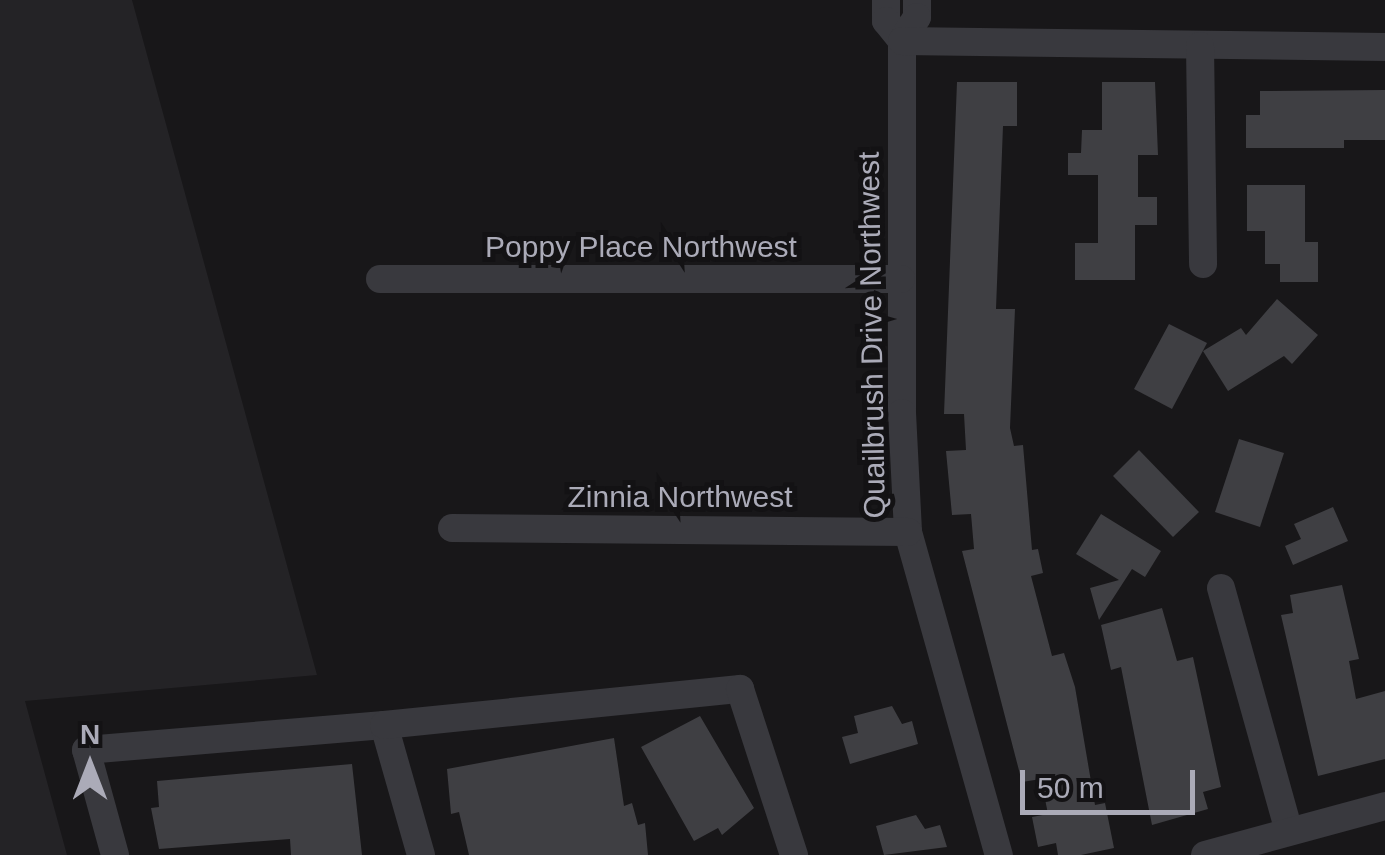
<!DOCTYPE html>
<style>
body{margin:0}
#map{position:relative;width:1385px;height:855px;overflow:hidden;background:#181719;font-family:Helvetica,sans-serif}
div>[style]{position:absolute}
.built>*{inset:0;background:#242326}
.building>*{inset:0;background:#3f3f43}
.minor>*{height:28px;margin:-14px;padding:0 14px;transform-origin:14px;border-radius:14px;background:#39393e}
span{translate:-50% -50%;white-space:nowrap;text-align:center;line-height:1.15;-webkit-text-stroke:10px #131214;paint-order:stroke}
.street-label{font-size:30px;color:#ababb8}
.north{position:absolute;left:40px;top:715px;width:100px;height:100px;-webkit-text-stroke:8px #131214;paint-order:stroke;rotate:0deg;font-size:28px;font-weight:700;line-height:40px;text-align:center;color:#ababb8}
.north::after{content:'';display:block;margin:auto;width:35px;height:45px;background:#ababb8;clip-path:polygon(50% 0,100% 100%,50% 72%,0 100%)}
.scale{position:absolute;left:1020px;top:770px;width:175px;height:45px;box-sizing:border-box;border:5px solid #ababb8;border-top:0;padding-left:12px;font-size:30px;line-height:35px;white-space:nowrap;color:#ababb8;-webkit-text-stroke:8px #131214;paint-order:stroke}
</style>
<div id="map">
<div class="built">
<div style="clip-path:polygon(0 0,132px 0,317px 675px,25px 701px,67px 855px,0 855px)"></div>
</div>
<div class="building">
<div style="clip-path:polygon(957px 82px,1017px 82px,1017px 126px,1003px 126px,996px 309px,1015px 309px,1010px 428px,1014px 446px,1023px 445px,1032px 550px,1038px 549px,1043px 573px,1031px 576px,1052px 656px,1064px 653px,1075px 687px,1095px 805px,1105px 803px,1114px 848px,1081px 855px,1058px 855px,1056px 843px,1038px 847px,1032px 817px,1048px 814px,1041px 779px,1022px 782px,962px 551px,974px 549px,971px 514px,952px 515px,946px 451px,966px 450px,964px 414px,944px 414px)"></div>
<div style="clip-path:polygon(1102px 82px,1155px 82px,1158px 155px,1138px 155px,1138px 197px,1157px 197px,1157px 225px,1135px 225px,1135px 280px,1075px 280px,1075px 243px,1098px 243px,1098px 175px,1068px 175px,1068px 153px,1081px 153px,1082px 130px,1102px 130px)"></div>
<div style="clip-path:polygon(1385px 90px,1385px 140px,1344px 140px,1344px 148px,1246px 148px,1246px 115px,1260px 115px,1260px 91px)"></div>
<div style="clip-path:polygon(1247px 185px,1305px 185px,1305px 242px,1318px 242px,1318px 282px,1280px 282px,1280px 264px,1265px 264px,1265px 231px,1247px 231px)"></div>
<div style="clip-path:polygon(1277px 299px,1318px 335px,1292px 364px,1284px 356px,1228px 391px,1203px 351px,1241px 328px,1246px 335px)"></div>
<div style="clip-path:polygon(1169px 324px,1207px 343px,1172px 409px,1134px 389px)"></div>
<div style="clip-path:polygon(1239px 439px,1284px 453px,1260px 527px,1215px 512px)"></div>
<div style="clip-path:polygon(1139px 450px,1199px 512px,1173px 537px,1113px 476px)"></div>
<div style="clip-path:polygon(1333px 507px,1348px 541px,1293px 565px,1285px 546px,1301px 539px,1294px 524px)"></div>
<div style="clip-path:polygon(1101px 514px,1161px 551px,1145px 577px,1132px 569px,1099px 620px,1090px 588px,1119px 580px,1076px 554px)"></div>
<div style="clip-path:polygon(1342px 585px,1359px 659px,1349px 661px,1356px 699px,1385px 691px,1385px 759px,1318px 776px,1281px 615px,1293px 613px,1290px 595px)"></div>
<div style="clip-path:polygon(1162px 608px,1177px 661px,1193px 657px,1221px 787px,1203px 792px,1208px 809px,1152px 825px,1121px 667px,1111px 670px,1101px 625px)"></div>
<div style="clip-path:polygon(892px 706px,902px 724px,912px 721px,918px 744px,850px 764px,842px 737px,858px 733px,854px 716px)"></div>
<div style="clip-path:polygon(700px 716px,754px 808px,722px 835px,718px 828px,694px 841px,641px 747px)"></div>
<div style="clip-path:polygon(614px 738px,624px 806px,632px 803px,638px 825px,645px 823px,648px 855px,469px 855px,459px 812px,451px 814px,447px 769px)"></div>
<div style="clip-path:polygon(352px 764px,362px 855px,291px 855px,290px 839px,159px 849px,151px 808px,159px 807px,157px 781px)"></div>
<div style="clip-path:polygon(916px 815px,925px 829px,940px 825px,947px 847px,884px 855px,876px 826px)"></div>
</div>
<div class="minor">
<div style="left:886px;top:0;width:21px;rotate:90deg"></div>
<div style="left:886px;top:21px;width:26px;rotate:51deg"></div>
<div style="left:917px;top:0;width:17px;rotate:90deg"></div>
<div style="left:917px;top:17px;width:28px;rotate:122deg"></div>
<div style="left:902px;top:41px;width:372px;rotate:90deg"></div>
<div style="left:902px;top:413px;width:119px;rotate:87.1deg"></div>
<div style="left:908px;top:532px;width:336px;rotate:74.3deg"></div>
<div style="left:902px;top:41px;width:483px;rotate:0.7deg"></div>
<div style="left:1200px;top:46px;width:218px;rotate:89.2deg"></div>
<div style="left:380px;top:279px;width:521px"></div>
<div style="left:452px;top:528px;width:456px;rotate:0.5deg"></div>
<div style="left:1221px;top:588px;width:252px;rotate:74.4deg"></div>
<div style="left:115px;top:855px;width:109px;rotate:-105.4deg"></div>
<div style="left:86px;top:750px;width:299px;rotate:-4.8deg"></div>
<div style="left:421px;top:855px;width:135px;rotate:-105.9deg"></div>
<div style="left:384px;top:725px;width:358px;rotate:-5.8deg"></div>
<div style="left:740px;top:689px;width:175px;rotate:72deg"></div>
<div style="left:1205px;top:855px;width:187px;rotate:-15.2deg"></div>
</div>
<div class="street-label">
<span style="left:641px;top:247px">Poppy Place Northwest</span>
<span style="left:872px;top:335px;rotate:-91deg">Quailbrush Drive Northwest</span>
<span style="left:680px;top:497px">Zinnia Northwest</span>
</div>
<div class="north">N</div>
<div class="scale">50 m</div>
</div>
